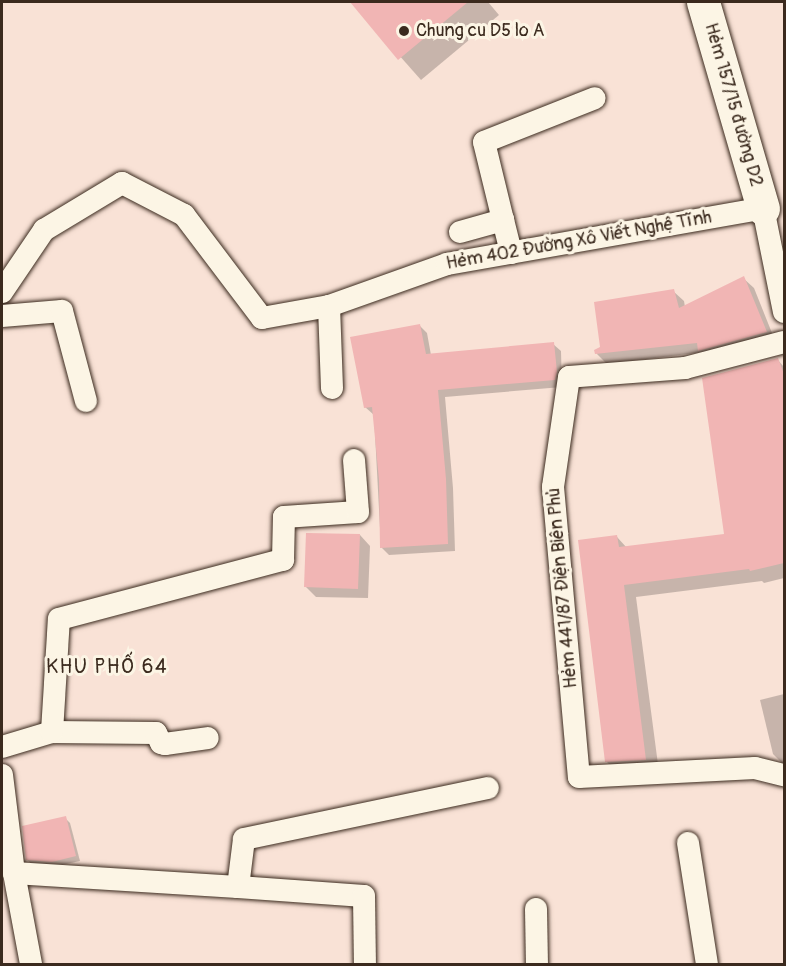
<!DOCTYPE html>
<meta charset="utf-8">
<style>
body{margin:0}
#map{position:relative;width:786px;height:966px;overflow:hidden;background:#f9e2d6;font-family:Pangolin,sans-serif}
div>[style]{position:absolute}
.shadow>*{inset:0;background:#0003}
.building>*{inset:0;background:#f1b5b4}
.roads{filter:drop-shadow(0 0 2px #3b2a1e) drop-shadow(0 0 2px #3b2a1e)}
.service>*{height:22px;margin:-11px;padding:0 11px;transform-origin:11px;border-radius:11px;background:#fcf5e5}
.minor>*{height:33px;margin:-16.5px;padding:0 16.5px;transform-origin:16.5px;border-radius:16.5px;background:#fcf5e5}
.dots>*{width:16px;height:16px;translate:-50% -50%;box-sizing:border-box;border:3px solid #fcf5e5;border-radius:50%}
span{translate:-50% -50%;white-space:nowrap;text-align:center;line-height:1.15;-webkit-text-stroke:6px #fcf5e5;paint-order:stroke}
.poi-label{font-size:18px;color:#3b2a1e}
.left{translate:0 -50%;text-align:left}
.street-label{font-size:18px;color:#3b2a1e}
.neighbourhood-label{font-size:20px;color:#3b2a1e;letter-spacing:1.5px}
.frame{position:absolute;inset:0;border:3px solid #3b2a1e;pointer-events:none}
</style>
<div id="map">
<div class="shadow">
<div style="clip-path:polygon(352px 2px,488px 2px,499px 15px,421px 80px)"></div>
<div style="clip-path:polygon(743px 278px,754px 288px,776px 343px,607px 364px,596px 353px,673px 291px,684px 301px,685px 307px)"></div>
<div style="clip-path:polygon(420px 326px,427px 333px,431px 355px,553px 344px,561px 351px,562px 387px,445px 397px,453px 488px,455px 551px,389px 555px,381px 547px,374px 415px,365px 407px)"></div>
<div style="clip-path:polygon(777px 359px,784px 367px,784px 578px,764px 583px,762px 581px,636px 597px,659px 772px,619px 774px,606px 761px,617px 537px,627px 548px,726px 535px)"></div>
<div style="clip-path:polygon(360px 535px,370px 546px,368px 598px,316px 597px,306px 587px)"></div>
<div style="clip-path:polygon(784px 694px,784px 764px,783px 764px,773px 754px,760px 700px)"></div>
<div style="clip-path:polygon(65px 818px,70px 823px,80px 861px,57px 866px,33px 865px,27px 860px)"></div>
</div>
<div class="building">
<div style="clip-path:polygon(350px 2px,468px 2px,398px 60px)"></div>
<div style="clip-path:polygon(744px 276px,767px 332px,698px 351px,697px 343px,595px 354px,594px 350px,600px 347px,594px 302px,674px 289px,679px 308px)"></div>
<div style="clip-path:polygon(420px 324px,426px 354px,554px 342px,557px 372px,555px 380px,438px 390px,446px 479px,448px 544px,380px 548px,379px 480px,372px 407px,364px 408px,350px 337px)"></div>
<div style="clip-path:polygon(778px 358px,784px 374px,784px 563px,750px 571px,749px 569px,624px 585px,646px 760px,605px 762px,578px 540px,617px 535px,619px 547px,724px 534px,702px 378px)"></div>
<div style="clip-path:polygon(306px 533px,360px 534px,358px 589px,304px 587px)"></div>
<div style="clip-path:polygon(66px 816px,76px 856px,52px 862px,26px 860px,22px 826px)"></div>
</div>
<div class="roads">
<div class="service">
<div style="left:503px;top:220px;width:80px;rotate:-103.7deg"></div>
<div style="left:484px;top:142px;width:119px;rotate:-21.6deg"></div>
<div style="left:460px;top:232px;width:45px;rotate:-15.6deg"></div>
<div style="left:503px;top:220px;width:34px;rotate:76deg"></div>
<div style="left:2px;top:292px;width:75px;rotate:-55.9deg"></div>
<div style="left:44px;top:230px;width:91px;rotate:-31.1deg"></div>
<div style="left:122px;top:183px;width:70px;rotate:27.3deg"></div>
<div style="left:184px;top:215px;width:129px;rotate:52.9deg"></div>
<div style="left:262px;top:318px;width:68px;rotate:-10.2deg"></div>
<div style="left:2px;top:316px;width:60px;rotate:-4.8deg"></div>
<div style="left:62px;top:311px;width:93px;rotate:75.1deg"></div>
<div style="left:784px;top:342px;width:102px;rotate:165.3deg"></div>
<div style="left:685px;top:368px;width:116px;rotate:175.6deg"></div>
<div style="left:569px;top:377px;width:111px;rotate:98.3deg"></div>
<div style="left:553px;top:487px;width:291px;rotate:84.9deg"></div>
<div style="left:579px;top:777px;width:176px;rotate:-2.9deg"></div>
<div style="left:755px;top:768px;width:30px;rotate:14deg"></div>
<div style="left:332px;top:388px;width:82px;rotate:-92.1deg"></div>
<div style="left:329px;top:306px;width:125px;rotate:-19.6deg"></div>
<div style="left:447px;top:264px;width:321px;rotate:-10deg"></div>
<div style="left:763px;top:208px;width:106px;rotate:78.6deg"></div>
<div style="left:52px;top:732px;width:104px;rotate:0.6deg"></div>
<div style="left:156px;top:733px;width:11px;rotate:63deg"></div>
<div style="left:161px;top:743px;width:4px;rotate:14deg"></div>
<div style="left:165px;top:744px;width:43px;rotate:-7.9deg"></div>
<div style="left:2px;top:747px;width:52px;rotate:-16.7deg"></div>
<div style="left:52px;top:732px;width:113px;rotate:-86.5deg"></div>
<div style="left:59px;top:619px;width:232px;rotate:-14.8deg"></div>
<div style="left:283px;top:560px;width:43px;rotate:-88.7deg"></div>
<div style="left:284px;top:517px;width:74px;rotate:-3.9deg"></div>
<div style="left:358px;top:512px;width:52px;rotate:-94.4deg"></div>
<div style="left:2px;top:775px;width:99px;rotate:83deg"></div>
<div style="left:14px;top:873px;width:93px;rotate:79.4deg"></div>
<div style="left:688px;top:843px;width:122px;rotate:81.1deg"></div>
<div style="left:14px;top:873px;width:224px;rotate:3.6deg"></div>
<div style="left:238px;top:887px;width:48px;rotate:-82.9deg"></div>
<div style="left:244px;top:839px;width:249px;rotate:-11.8deg"></div>
<div style="left:238px;top:887px;width:126px;rotate:4.1deg"></div>
<div style="left:364px;top:896px;width:68px;rotate:89.2deg"></div>
<div style="left:536px;top:909px;width:55px;rotate:89deg"></div>
</div>
<div class="minor">
<div style="left:703px;top:2px;width:215px;rotate:73.8deg"></div>
</div>
</div>
<div class="dots">
<div style="left:404px;top:31px;background:#3b2a1e"></div>
</div>
<div class="poi-label">
<span class="left" style="left:416px;top:31px">Chung cu D5 lo A</span>
</div>
<div class="street-label">
<span style="left:733px;top:105px;rotate:74deg">Hẻm 157/15 đường D2</span>
<span style="left:579px;top:241px;rotate:-10deg">Hẻm 402 Đường Xô Viết Nghệ Tĩnh</span>
<span style="left:563px;top:588px;rotate:-95deg">Hẻm 441/87 Điện Biên Phủ</span>
</div>
<div class="neighbourhood-label">
<span style="left:107px;top:666px">KHU PHỐ 64</span>
</div>
<div class="frame"></div>
</div>
